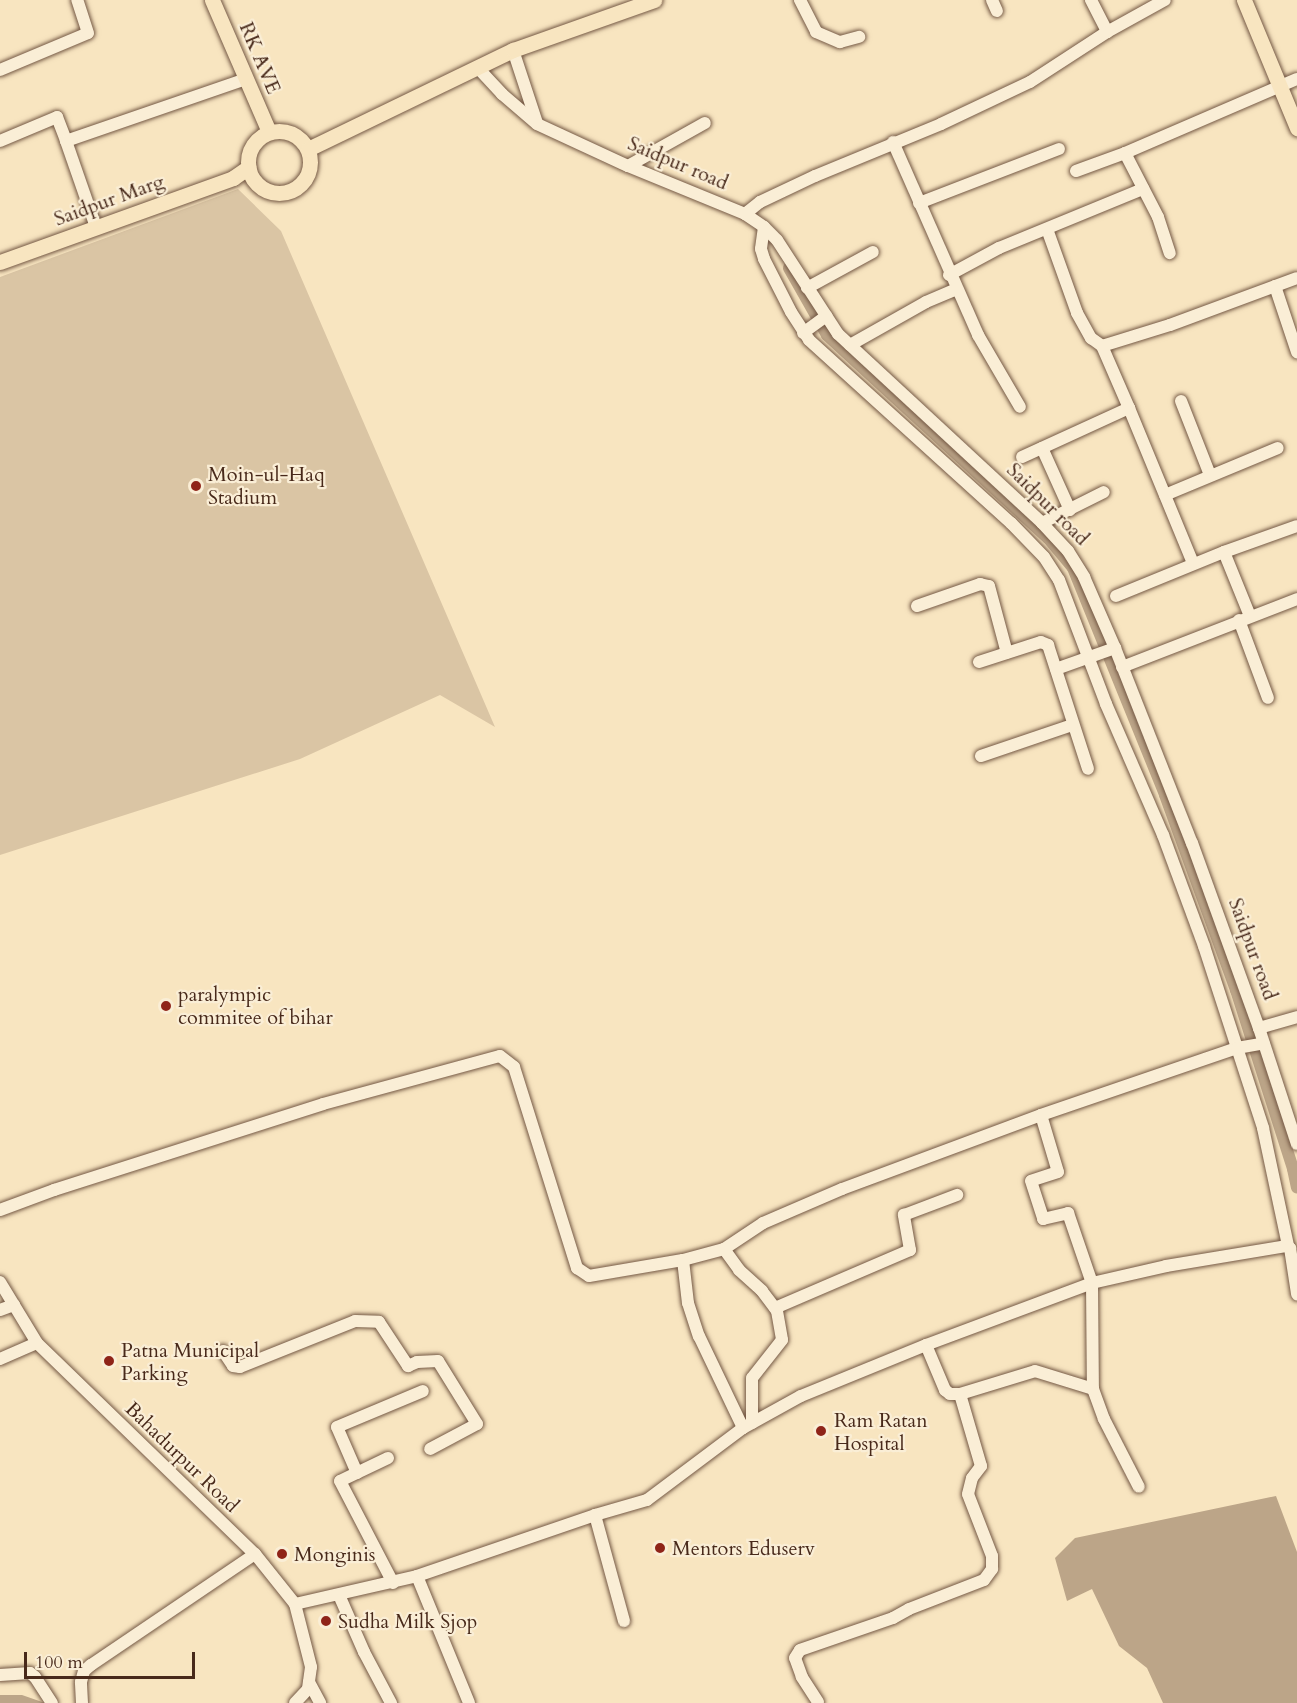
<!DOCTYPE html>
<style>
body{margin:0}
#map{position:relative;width:1297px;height:1703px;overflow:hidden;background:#f8e5c0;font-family:Cardo,serif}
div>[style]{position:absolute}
.green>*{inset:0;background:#dac5a4}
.water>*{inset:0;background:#bca588}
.canal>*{height:12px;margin:-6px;padding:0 6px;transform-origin:6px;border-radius:6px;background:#bca588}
.roads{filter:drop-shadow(0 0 2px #745844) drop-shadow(0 0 2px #745844)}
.minor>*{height:12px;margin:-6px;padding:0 6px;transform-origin:6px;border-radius:6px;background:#faeed6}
.major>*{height:15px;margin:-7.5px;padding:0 7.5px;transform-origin:7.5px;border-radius:7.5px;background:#f8e5c0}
.major>.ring{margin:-7.5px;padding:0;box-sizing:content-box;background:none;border:15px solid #f8e5c0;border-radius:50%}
.dots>*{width:16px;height:16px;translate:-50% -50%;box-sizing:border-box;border:3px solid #faeed6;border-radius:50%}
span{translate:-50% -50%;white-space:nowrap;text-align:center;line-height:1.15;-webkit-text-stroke:4.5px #faeed6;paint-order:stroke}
.street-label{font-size:20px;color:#48291a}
.poi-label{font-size:20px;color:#48291a}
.left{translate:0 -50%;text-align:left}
.scale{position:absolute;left:24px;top:1652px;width:171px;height:27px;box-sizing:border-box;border:3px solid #48291a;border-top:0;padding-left:8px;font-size:18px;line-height:21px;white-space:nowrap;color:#48291a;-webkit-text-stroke:4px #faeed6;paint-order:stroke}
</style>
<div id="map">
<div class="green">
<div style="clip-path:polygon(238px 189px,281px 231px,495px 727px,440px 695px,300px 759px,0 855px,0 277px)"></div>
</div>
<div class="water">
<div style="clip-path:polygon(1276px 1496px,1297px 1552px,1297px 1703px,1163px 1703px,1147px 1668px,1119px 1646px,1092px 1589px,1067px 1601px,1055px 1558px,1075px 1538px)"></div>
<div style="clip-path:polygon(0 1695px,22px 1695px,45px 1703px,0 1703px)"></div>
</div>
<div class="canal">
<div style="left:789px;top:268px;width:77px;rotate:60.4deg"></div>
<div style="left:827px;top:335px;width:300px;rotate:42.6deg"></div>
<div style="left:1048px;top:538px;width:39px;rotate:50deg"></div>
<div style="left:1073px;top:568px;width:245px;rotate:67.9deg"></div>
<div style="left:1165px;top:795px;width:208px;rotate:70deg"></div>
<div style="left:1236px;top:990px;width:188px;rotate:72.3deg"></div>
<div style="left:1293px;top:1169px;width:19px;rotate:78deg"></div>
</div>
<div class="roads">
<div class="minor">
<div style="left:800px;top:0;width:36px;rotate:63deg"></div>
<div style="left:816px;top:32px;width:26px;rotate:23deg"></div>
<div style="left:840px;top:42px;width:20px;rotate:-15deg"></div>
<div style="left:992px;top:0;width:12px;rotate:66deg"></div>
<div style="left:1091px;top:0;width:36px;rotate:63deg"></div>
<div style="left:513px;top:50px;width:77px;rotate:71.8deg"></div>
<div style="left:477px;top:67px;width:37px;rotate:47deg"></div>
<div style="left:502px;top:94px;width:46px;rotate:40.6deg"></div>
<div style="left:537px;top:124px;width:100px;rotate:24.8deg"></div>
<div style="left:628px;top:166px;width:126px;rotate:22.3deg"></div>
<div style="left:745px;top:214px;width:23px;rotate:34deg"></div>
<div style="left:764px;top:227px;width:18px;rotate:45deg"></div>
<div style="left:777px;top:240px;width:112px;rotate:57deg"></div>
<div style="left:838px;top:334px;width:278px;rotate:42.8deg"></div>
<div style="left:1042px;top:523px;width:38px;rotate:47deg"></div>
<div style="left:1068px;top:551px;width:31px;rotate:58deg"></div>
<div style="left:1084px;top:577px;width:77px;rotate:66.4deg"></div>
<div style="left:1115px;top:648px;width:210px;rotate:68.5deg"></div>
<div style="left:1192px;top:843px;width:197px;rotate:70.1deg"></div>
<div style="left:1259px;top:1028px;width:122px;rotate:71.9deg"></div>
<div style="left:0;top:70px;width:95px;rotate:-22.8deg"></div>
<div style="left:88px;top:33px;width:35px;rotate:-108deg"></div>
<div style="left:0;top:141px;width:62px;rotate:-22.8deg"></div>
<div style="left:57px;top:117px;width:26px;rotate:69deg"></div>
<div style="left:66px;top:141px;width:190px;rotate:-19deg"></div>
<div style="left:66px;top:141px;width:91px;rotate:70.8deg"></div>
<div style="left:893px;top:142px;width:211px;rotate:66.2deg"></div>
<div style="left:978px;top:335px;width:83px;rotate:59.7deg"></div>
<div style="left:1125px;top:153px;width:72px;rotate:62.7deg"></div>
<div style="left:1158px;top:217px;width:38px;rotate:72deg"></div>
<div style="left:628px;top:166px;width:88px;rotate:-29.2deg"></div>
<div style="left:1076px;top:171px;width:52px;rotate:-20.2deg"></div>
<div style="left:1125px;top:153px;width:187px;rotate:-23.3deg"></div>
<div style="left:919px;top:203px;width:150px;rotate:-21.1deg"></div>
<div style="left:745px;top:214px;width:19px;rotate:-39deg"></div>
<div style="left:760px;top:202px;width:61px;rotate:-25.3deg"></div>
<div style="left:815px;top:176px;width:136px;rotate:-22.4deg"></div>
<div style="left:941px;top:124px;width:98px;rotate:-25.3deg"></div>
<div style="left:1030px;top:82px;width:92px;rotate:-33deg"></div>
<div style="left:1107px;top:32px;width:66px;rotate:-28.9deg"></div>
<div style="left:764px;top:227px;width:22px;rotate:98deg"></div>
<div style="left:761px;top:249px;width:10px;rotate:73deg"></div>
<div style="left:764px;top:259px;width:59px;rotate:63deg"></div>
<div style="left:791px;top:312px;width:33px;rotate:57deg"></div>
<div style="left:809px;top:340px;width:273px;rotate:42.2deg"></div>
<div style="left:1011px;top:523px;width:47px;rotate:45.9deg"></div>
<div style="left:1044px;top:557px;width:27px;rotate:57deg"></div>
<div style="left:1059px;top:580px;width:133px;rotate:69.2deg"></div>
<div style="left:1106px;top:704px;width:143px;rotate:66.5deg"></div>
<div style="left:1163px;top:835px;width:118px;rotate:69.7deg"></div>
<div style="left:1204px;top:946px;width:191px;rotate:72deg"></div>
<div style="left:1263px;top:1128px;width:121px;rotate:78deg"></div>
<div style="left:1047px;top:229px;width:89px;rotate:70.3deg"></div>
<div style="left:1077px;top:313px;width:29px;rotate:61deg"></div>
<div style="left:1091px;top:338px;width:14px;rotate:36deg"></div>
<div style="left:949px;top:275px;width:57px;rotate:-28.4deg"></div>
<div style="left:999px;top:248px;width:156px;rotate:-22.3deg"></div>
<div style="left:1275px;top:286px;width:70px;rotate:71.6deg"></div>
<div style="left:807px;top:288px;width:75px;rotate:-28.6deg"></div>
<div style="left:803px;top:333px;width:29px;rotate:-36deg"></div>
<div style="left:850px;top:345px;width:87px;rotate:-29.5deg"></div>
<div style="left:926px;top:302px;width:33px;rotate:-23deg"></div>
<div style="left:1181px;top:401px;width:79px;rotate:68.6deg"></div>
<div style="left:1129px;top:408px;width:68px;rotate:-113.5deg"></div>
<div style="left:1102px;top:346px;width:71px;rotate:-17.2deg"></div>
<div style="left:1170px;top:325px;width:135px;rotate:-20.3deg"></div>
<div style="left:1042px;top:448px;width:68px;rotate:65.7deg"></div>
<div style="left:1022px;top:457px;width:118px;rotate:-24.6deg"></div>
<div style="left:1129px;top:408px;width:168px;rotate:67.6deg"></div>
<div style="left:1165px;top:495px;width:122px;rotate:-22.6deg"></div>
<div style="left:1042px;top:523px;width:69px;rotate:-26.6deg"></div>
<div style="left:1224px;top:552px;width:69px;rotate:67.9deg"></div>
<div style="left:1116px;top:596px;width:117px;rotate:-22.2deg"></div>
<div style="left:1224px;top:552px;width:77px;rotate:-19.6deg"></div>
<div style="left:917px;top:606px;width:67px;rotate:-19.2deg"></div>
<div style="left:980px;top:584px;width:9px;rotate:13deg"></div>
<div style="left:989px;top:586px;width:69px;rotate:75deg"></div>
<div style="left:1239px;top:620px;width:83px;rotate:69.6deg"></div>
<div style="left:979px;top:662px;width:65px;rotate:-17.9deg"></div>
<div style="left:1041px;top:642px;width:8px;rotate:23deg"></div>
<div style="left:1048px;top:645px;width:130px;rotate:72.1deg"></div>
<div style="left:1122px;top:667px;width:188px;rotate:-21.2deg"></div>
<div style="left:1056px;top:669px;width:63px;rotate:-19.6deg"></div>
<div style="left:981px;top:756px;width:96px;rotate:-18.8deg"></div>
<div style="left:1259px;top:1028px;width:40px;rotate:-16deg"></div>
<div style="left:1041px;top:1115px;width:59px;rotate:73.4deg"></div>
<div style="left:1058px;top:1172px;width:28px;rotate:162deg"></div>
<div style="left:1031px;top:1181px;width:40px;rotate:72deg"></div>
<div style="left:1043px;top:1219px;width:26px;rotate:-13deg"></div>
<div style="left:1068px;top:1213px;width:74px;rotate:71.1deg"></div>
<div style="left:1092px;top:1283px;width:106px;rotate:89.5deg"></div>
<div style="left:1093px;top:1389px;width:32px;rotate:70deg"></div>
<div style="left:1104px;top:1419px;width:76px;rotate:62.8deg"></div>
<div style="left:0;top:1210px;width:58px;rotate:-20.3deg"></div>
<div style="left:54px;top:1190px;width:282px;rotate:-17.7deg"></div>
<div style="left:323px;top:1104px;width:183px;rotate:-15.2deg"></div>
<div style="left:500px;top:1056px;width:18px;rotate:38deg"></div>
<div style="left:514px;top:1067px;width:211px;rotate:72.6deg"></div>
<div style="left:577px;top:1268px;width:14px;rotate:34deg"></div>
<div style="left:589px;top:1276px;width:95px;rotate:-9.7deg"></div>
<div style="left:683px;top:1260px;width:42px;rotate:-15deg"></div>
<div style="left:724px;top:1249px;width:47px;rotate:-33.7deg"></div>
<div style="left:763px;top:1223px;width:86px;rotate:-23.3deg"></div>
<div style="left:842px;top:1189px;width:212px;rotate:-20.4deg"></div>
<div style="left:1041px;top:1115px;width:207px;rotate:-18.9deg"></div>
<div style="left:1237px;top:1048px;width:27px;rotate:-10deg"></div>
<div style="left:724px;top:1249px;width:26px;rotate:54deg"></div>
<div style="left:739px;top:1270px;width:31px;rotate:42deg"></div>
<div style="left:762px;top:1291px;width:25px;rotate:53deg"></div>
<div style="left:777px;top:1311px;width:29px;rotate:80deg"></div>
<div style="left:782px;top:1340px;width:48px;rotate:128.3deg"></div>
<div style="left:752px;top:1378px;width:45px;rotate:90deg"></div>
<div style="left:683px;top:1260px;width:43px;rotate:83.4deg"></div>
<div style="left:688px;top:1303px;width:35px;rotate:72deg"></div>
<div style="left:699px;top:1336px;width:102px;rotate:64.4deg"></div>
<div style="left:0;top:1282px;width:71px;rotate:58.8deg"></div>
<div style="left:37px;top:1343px;width:303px;rotate:44.1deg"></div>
<div style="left:255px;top:1554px;width:64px;rotate:51.3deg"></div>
<div style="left:295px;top:1604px;width:65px;rotate:75.7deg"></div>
<div style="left:311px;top:1667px;width:22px;rotate:98deg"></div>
<div style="left:308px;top:1689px;width:19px;rotate:133deg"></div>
<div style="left:775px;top:1308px;width:147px;rotate:-23.2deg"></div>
<div style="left:910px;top:1250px;width:36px;rotate:-100deg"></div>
<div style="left:904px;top:1215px;width:57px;rotate:-20.7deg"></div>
<div style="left:0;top:1310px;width:15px;rotate:-20deg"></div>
<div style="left:926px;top:1345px;width:49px;rotate:67.1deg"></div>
<div style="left:945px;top:1390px;width:6px;rotate:39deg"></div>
<div style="left:950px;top:1394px;width:10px"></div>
<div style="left:960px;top:1394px;width:78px;rotate:-17deg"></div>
<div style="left:1035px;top:1371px;width:61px;rotate:17.2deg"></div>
<div style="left:223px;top:1351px;width:18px;rotate:56deg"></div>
<div style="left:233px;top:1366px;width:7px;rotate:8deg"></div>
<div style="left:240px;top:1367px;width:124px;rotate:-21.8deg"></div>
<div style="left:355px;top:1321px;width:24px;rotate:2deg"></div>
<div style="left:379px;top:1322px;width:53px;rotate:56.6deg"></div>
<div style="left:408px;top:1366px;width:10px;rotate:-24deg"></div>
<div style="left:417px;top:1362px;width:21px;rotate:-3deg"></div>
<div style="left:438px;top:1361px;width:74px;rotate:58.2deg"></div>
<div style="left:477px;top:1424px;width:53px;rotate:152deg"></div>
<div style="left:0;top:1359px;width:40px;rotate:-23.4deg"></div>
<div style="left:388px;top:1458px;width:53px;rotate:154.4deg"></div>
<div style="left:340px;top:1481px;width:115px;rotate:62.5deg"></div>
<div style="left:357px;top:1473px;width:50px;rotate:-113.5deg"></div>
<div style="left:337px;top:1427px;width:93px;rotate:-22.7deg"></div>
<div style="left:595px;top:1515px;width:110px;rotate:74.7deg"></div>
<div style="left:417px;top:1576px;width:137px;rotate:67.7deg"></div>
<div style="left:339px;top:1595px;width:62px;rotate:66.3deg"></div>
<div style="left:364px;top:1652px;width:58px;rotate:62.1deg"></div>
<div style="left:295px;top:1604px;width:125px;rotate:-12.9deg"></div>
<div style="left:417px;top:1576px;width:188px;rotate:-18.9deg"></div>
<div style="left:595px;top:1515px;width:54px;rotate:-16.1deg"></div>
<div style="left:647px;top:1500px;width:120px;rotate:-36.9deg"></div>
<div style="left:743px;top:1428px;width:66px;rotate:-28.9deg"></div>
<div style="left:801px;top:1396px;width:135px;rotate:-22.2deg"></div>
<div style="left:926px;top:1345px;width:177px;rotate:-20.5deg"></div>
<div style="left:1092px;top:1283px;width:76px;rotate:-12.9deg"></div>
<div style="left:1166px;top:1266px;width:123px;rotate:-9.4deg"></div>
<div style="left:1287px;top:1246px;width:4px;rotate:34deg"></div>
<div style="left:1290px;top:1248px;width:47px;rotate:81.3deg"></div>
<div style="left:0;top:1675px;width:30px;rotate:-4deg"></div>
<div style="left:30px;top:1673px;width:6px;rotate:39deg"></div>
<div style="left:35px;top:1677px;width:31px;rotate:57deg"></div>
<div style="left:309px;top:1682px;width:24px;rotate:62deg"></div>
<div style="left:818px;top:1702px;width:30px;rotate:-123deg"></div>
<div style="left:802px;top:1677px;width:20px;rotate:-110deg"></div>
<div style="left:795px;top:1658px;width:9px;rotate:-58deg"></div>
<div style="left:800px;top:1650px;width:98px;rotate:-19deg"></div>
<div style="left:893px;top:1618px;width:18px;rotate:-29deg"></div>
<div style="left:909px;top:1609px;width:80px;rotate:-21.1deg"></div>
<div style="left:984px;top:1580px;width:14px;rotate:-54deg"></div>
<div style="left:992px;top:1569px;width:13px;rotate:-90deg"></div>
<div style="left:992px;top:1556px;width:66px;rotate:-111.2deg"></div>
<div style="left:968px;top:1494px;width:16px;rotate:-76deg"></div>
<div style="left:972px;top:1478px;width:15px;rotate:-53deg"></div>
<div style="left:981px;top:1466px;width:75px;rotate:-106.3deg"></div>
<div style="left:82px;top:1703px;width:21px;rotate:-93deg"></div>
<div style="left:81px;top:1682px;width:11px;rotate:-75deg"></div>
<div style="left:84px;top:1671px;width:9px;rotate:-41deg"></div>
<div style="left:91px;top:1665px;width:198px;rotate:-34.1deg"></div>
</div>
<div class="major">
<div style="left:212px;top:0;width:144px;rotate:66.6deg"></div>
<div style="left:1244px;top:0;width:139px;rotate:67.5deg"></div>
<div class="ring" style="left:248px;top:131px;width:47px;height:47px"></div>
<div style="left:308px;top:149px;width:228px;rotate:-25.8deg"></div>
<div style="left:513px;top:50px;width:150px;rotate:-19.5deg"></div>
<div style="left:0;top:262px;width:248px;rotate:-19.8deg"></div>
<div style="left:233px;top:178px;width:19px;rotate:-35deg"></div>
</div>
</div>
<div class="dots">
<div style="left:196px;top:486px;background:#8f2418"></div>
<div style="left:166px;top:1006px;background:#8f2418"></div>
<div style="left:109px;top:1361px;background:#8f2418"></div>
<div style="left:821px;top:1431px;background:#8f2418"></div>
<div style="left:660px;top:1548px;background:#8f2418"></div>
<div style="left:282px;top:1554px;background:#8f2418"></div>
<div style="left:326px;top:1621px;background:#8f2418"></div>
</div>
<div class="street-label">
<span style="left:260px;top:58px;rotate:67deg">RK AVE</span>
<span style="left:678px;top:163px;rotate:23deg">Saidpur road</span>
<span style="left:109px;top:200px;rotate:-20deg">Saidpur Marg</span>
<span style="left:1048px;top:504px;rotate:45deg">Saidpur road</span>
<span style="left:1253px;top:949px;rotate:70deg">Saidpur road</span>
<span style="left:182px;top:1457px;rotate:44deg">Bahadurpur Road</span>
</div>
<div class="poi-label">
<span class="left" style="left:208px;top:486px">Moin-ul-Haq<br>Stadium</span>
<span class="left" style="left:178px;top:1006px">paralympic<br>commitee of bihar</span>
<span class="left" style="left:121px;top:1362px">Patna Municipal<br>Parking</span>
<span class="left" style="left:834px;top:1432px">Ram Ratan<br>Hospital</span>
<span class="left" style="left:672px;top:1548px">Mentors Eduserv</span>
<span class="left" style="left:294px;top:1554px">Monginis</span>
<span class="left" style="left:338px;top:1621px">Sudha Milk Sjop</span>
</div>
<div class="scale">100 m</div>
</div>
